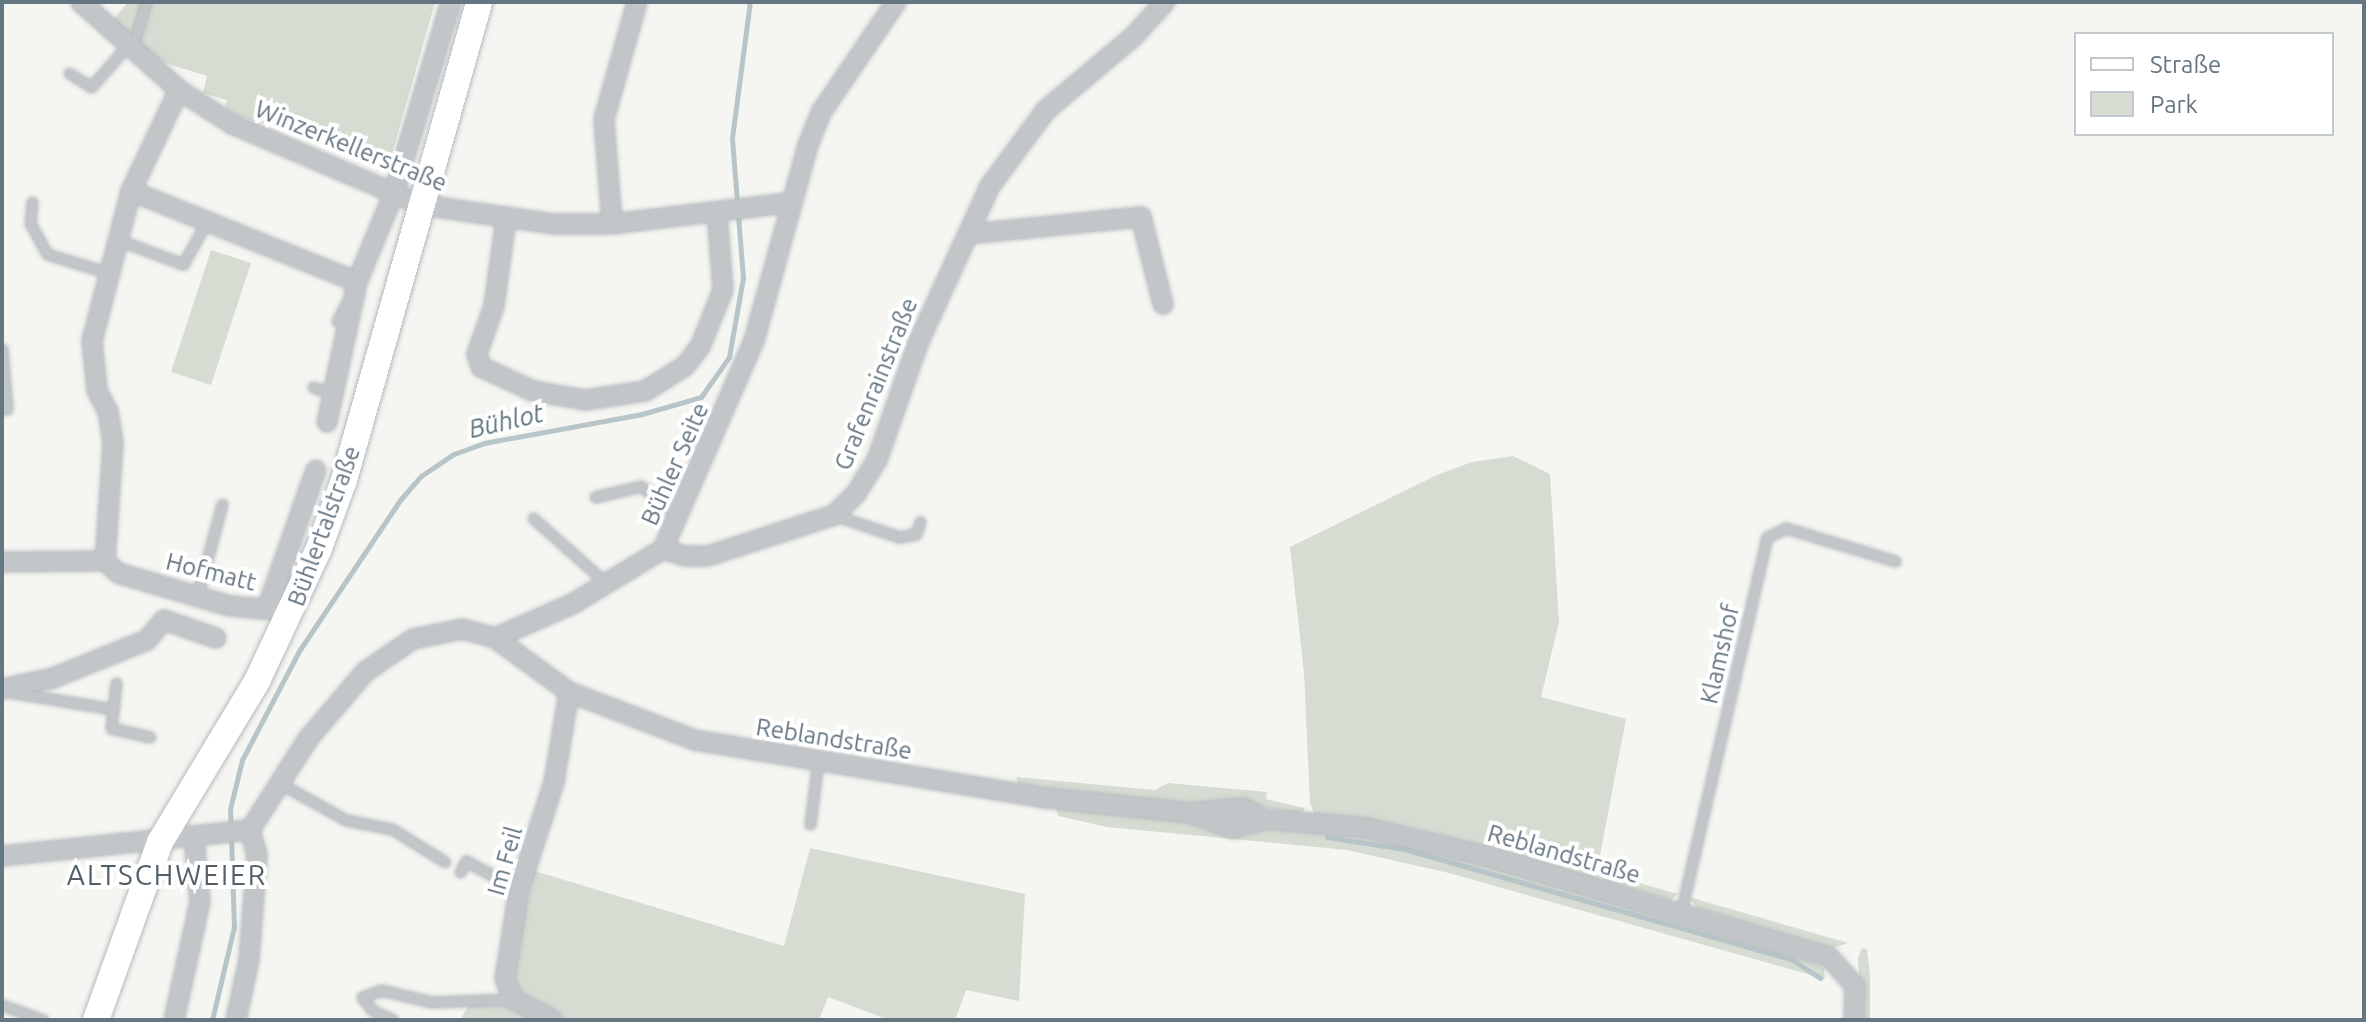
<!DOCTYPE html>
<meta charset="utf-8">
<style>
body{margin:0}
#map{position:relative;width:2366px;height:1022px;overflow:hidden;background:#f5f5f1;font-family:Ubuntu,sans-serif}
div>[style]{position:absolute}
.green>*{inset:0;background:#d6dcd2}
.stream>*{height:5px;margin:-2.5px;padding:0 2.5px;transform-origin:2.5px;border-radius:2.5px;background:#b8c5c8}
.roads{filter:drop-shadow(0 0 2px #b4babe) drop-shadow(0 0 2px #b4babe)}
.lane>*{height:9px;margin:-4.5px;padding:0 4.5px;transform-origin:4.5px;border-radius:4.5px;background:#c2c6c9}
.street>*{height:18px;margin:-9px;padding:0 9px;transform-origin:9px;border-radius:9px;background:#c2c6c9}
.secondary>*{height:26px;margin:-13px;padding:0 13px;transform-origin:13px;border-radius:13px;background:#fff}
span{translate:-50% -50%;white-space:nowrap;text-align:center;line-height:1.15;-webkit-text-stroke:8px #fff;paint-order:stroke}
.street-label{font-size:24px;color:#647682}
.water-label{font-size:26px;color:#60787f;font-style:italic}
.quarter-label{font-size:28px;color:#525f67;letter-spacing:2px}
.frame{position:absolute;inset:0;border:4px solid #647682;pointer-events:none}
.legend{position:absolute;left:2074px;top:32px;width:260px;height:104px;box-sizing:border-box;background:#fff;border:2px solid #c1c8cd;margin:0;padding:10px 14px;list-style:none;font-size:24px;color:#647682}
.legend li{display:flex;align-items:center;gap:16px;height:40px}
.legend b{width:40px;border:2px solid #c1c8cd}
</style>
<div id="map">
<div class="green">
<div style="clip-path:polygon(128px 2px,435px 2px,390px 161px,240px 117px,225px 107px,227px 100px,203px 93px,207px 76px,152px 59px,112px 21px)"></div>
<div style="clip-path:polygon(211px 250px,251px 263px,211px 385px,171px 372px)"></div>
<div style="clip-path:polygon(1513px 456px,1550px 474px,1559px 622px,1541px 697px,1626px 719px,1597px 871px,1678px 894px,1671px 900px,1414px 829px,1315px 815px,1310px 803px,1304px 673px,1290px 547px,1437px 475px,1472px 462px)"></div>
<div style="clip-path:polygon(1016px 777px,1155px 790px,1168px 783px,1267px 792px,1266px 799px,1305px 808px,1301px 815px,1244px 803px,1186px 804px,1019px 787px)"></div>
<div style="clip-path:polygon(1056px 808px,1348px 833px,1414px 845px,1782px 950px,1824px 968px,1825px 979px,1449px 873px,1347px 850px,1107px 827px,1058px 816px)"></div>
<div style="clip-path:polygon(810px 848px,1025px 894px,1019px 1001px,966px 990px,955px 1020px,889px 1020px,828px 997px,819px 1020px,561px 1020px,514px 989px,519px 921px,531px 870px,784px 946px)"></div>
<div style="clip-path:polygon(1689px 897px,1848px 943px,1830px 949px,1697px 908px)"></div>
<div style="clip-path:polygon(1862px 948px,1867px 949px,1870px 976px,1870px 1020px,1862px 1020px,1858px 958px)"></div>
<div style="clip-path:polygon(471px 1002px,500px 1003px,540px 1020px,460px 1020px)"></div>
</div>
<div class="stream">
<div style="left:1327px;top:837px;width:78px;rotate:8.9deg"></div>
<div style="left:1404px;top:849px;width:402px;rotate:15.9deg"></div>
<div style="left:1791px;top:959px;width:35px;rotate:33deg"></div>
<div style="left:212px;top:1020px;width:96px;rotate:-76.7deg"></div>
<div style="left:234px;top:927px;width:118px;rotate:-91.9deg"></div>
<div style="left:230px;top:809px;width:50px;rotate:-76.2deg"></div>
<div style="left:242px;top:760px;width:123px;rotate:-62.4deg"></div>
<div style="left:299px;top:651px;width:182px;rotate:-56.2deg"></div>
<div style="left:400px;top:500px;width:32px;rotate:-49deg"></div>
<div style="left:421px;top:476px;width:40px;rotate:-34deg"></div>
<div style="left:454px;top:454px;width:32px;rotate:-20deg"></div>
<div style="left:484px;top:443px;width:161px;rotate:-10.4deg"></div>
<div style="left:642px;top:414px;width:61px;rotate:-16.1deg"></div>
<div style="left:701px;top:397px;width:49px;rotate:-55deg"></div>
<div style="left:729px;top:357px;width:80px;rotate:-80deg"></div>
<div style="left:743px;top:278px;width:140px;rotate:-94.5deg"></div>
<div style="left:732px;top:138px;width:137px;rotate:-82.5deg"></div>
</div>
<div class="roads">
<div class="lane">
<div style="left:132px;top:49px;width:49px;rotate:-73.4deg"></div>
<div style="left:69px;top:73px;width:26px;rotate:32deg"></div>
<div style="left:91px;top:87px;width:56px;rotate:-48.6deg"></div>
<div style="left:32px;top:202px;width:21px;rotate:95deg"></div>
<div style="left:30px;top:223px;width:35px;rotate:61deg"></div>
<div style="left:47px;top:254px;width:62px;rotate:17deg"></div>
<div style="left:116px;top:239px;width:72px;rotate:20.5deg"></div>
<div style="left:183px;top:264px;width:49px;rotate:-60.8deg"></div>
<div style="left:337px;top:321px;width:20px;rotate:-63deg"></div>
<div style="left:2px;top:349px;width:60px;rotate:85.2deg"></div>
<div style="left:7px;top:409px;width:5px;rotate:180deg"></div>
<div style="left:313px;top:387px;width:23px;rotate:18deg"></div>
<div style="left:595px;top:497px;width:47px;rotate:-13.4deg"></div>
<div style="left:641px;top:486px;width:48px;rotate:38.3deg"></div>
<div style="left:834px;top:515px;width:69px;rotate:18.7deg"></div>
<div style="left:899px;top:537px;width:17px;rotate:-10deg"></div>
<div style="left:916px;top:534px;width:13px;rotate:-72deg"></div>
<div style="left:533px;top:518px;width:98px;rotate:41.7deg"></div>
<div style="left:198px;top:593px;width:92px;rotate:-74.9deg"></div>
<div style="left:116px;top:683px;width:45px;rotate:96.3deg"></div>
<div style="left:111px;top:728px;width:40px;rotate:13deg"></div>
<div style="left:9px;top:692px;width:105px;rotate:9.3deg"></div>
<div style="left:281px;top:784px;width:74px;rotate:29deg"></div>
<div style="left:346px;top:820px;width:47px;rotate:11.1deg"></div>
<div style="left:392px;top:829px;width:62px;rotate:31.9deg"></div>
<div style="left:810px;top:824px;width:64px;rotate:-82.8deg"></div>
<div style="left:460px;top:872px;width:13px;rotate:-61deg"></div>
<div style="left:466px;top:861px;width:60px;rotate:28.7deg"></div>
<div style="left:1681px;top:912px;width:385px;rotate:-77.1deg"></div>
<div style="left:1767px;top:537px;width:21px;rotate:-25deg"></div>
<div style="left:1786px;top:528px;width:114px;rotate:16.8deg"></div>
<div style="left:2px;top:1005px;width:44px;rotate:20.1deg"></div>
<div style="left:393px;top:1020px;width:23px;rotate:-155deg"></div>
<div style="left:372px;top:1010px;width:16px;rotate:-128deg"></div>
<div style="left:362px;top:997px;width:20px;rotate:-20deg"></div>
<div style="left:381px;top:990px;width:51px;rotate:13.5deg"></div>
<div style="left:431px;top:1002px;width:82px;rotate:-2.1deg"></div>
</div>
<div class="street">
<div style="left:81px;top:2px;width:132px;rotate:41.9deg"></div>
<div style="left:179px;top:90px;width:63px;rotate:32.7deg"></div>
<div style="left:232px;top:124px;width:207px;rotate:23.1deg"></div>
<div style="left:422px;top:205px;width:133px;rotate:8.2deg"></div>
<div style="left:554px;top:224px;width:58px"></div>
<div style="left:612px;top:224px;width:178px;rotate:-6.8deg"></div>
<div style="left:131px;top:191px;width:244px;rotate:21.9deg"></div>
<div style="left:357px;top:282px;width:96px;rotate:-67.4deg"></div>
<div style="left:394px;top:193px;width:199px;rotate:-73.4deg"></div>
<div style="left:506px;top:219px;width:88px;rotate:97.9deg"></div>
<div style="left:494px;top:306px;width:51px;rotate:109.5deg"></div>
<div style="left:477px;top:354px;width:14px;rotate:73deg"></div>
<div style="left:481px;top:367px;width:57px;rotate:24.8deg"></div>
<div style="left:533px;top:391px;width:54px;rotate:9.6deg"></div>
<div style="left:586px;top:400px;width:60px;rotate:-8.7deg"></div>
<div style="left:645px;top:391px;width:47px;rotate:-32deg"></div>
<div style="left:685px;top:366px;width:24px;rotate:-52deg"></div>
<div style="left:700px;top:347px;width:61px;rotate:-68deg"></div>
<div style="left:723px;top:290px;width:78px;rotate:-94.4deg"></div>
<div style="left:612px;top:224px;width:105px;rotate:-94.4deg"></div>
<div style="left:604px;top:119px;width:122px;rotate:-74.2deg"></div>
<div style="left:970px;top:234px;width:172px;rotate:-5.7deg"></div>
<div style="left:1141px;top:217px;width:90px;rotate:75.8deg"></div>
<div style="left:327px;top:422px;width:143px;rotate:-77.9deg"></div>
<div style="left:663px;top:549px;width:22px;rotate:18deg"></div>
<div style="left:684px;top:556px;width:24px"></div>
<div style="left:708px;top:556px;width:133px;rotate:-18deg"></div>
<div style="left:834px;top:515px;width:29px;rotate:-44deg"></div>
<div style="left:855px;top:495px;width:41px;rotate:-57.8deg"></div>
<div style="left:877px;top:460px;width:126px;rotate:-70.6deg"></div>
<div style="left:919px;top:341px;width:170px;rotate:-65.4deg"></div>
<div style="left:990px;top:186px;width:94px;rotate:-53.6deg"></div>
<div style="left:1046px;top:110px;width:114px;rotate:-40deg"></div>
<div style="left:1133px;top:37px;width:47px;rotate:-47.6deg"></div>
<div style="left:105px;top:561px;width:118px;rotate:-86.1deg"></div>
<div style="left:113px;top:443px;width:31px;rotate:-99deg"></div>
<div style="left:108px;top:412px;width:25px;rotate:-117deg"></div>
<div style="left:97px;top:390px;width:49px;rotate:-95.8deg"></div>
<div style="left:92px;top:341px;width:155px;rotate:-75.4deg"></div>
<div style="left:131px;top:191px;width:112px;rotate:-64.6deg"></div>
<div style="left:2px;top:562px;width:103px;rotate:-0.6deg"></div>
<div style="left:105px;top:561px;width:18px;rotate:43deg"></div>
<div style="left:118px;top:573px;width:117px;rotate:16.4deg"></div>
<div style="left:230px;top:606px;width:37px;rotate:5deg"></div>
<div style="left:267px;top:609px;width:147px;rotate:-70.6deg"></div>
<div style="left:495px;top:638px;width:86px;rotate:-23.9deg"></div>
<div style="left:574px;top:603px;width:104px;rotate:-31.2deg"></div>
<div style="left:663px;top:549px;width:227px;rotate:-66.4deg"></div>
<div style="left:754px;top:341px;width:203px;rotate:-74.6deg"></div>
<div style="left:808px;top:145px;width:37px;rotate:-68deg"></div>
<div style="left:822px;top:111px;width:132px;rotate:-55.8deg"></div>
<div style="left:2px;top:689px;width:52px;rotate:-12.2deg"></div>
<div style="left:53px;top:678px;width:101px;rotate:-22deg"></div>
<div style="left:147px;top:640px;width:26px;rotate:-50deg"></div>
<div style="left:164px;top:620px;width:55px;rotate:19.1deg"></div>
<div style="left:1190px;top:813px;width:46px;rotate:19.2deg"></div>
<div style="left:1233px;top:828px;width:34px;rotate:-15deg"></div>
<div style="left:2px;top:856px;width:249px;rotate:-6deg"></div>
<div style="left:250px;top:830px;width:108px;rotate:-57.5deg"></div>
<div style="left:308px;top:739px;width:88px;rotate:-49.6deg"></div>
<div style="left:365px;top:672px;width:58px;rotate:-34.5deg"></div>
<div style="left:413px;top:639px;width:50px;rotate:-11.5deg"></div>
<div style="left:462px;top:629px;width:34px;rotate:15deg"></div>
<div style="left:495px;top:638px;width:92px;rotate:36.1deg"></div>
<div style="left:569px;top:692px;width:135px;rotate:20.9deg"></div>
<div style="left:695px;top:740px;width:357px;rotate:9.4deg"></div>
<div style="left:1047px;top:798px;width:144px;rotate:6deg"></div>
<div style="left:1190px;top:813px;width:53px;rotate:-5.4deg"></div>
<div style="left:1243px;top:808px;width:25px;rotate:26deg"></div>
<div style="left:1266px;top:819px;width:100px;rotate:5.1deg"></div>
<div style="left:1366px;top:828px;width:122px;rotate:13.2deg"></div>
<div style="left:1485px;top:856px;width:359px;rotate:16.4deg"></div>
<div style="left:1829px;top:957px;width:39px;rotate:48deg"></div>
<div style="left:1855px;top:986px;width:34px;rotate:92deg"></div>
<div style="left:174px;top:1020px;width:121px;rotate:-77.6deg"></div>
<div style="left:200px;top:902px;width:65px;rotate:-95.3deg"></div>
<div style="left:236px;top:1020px;width:61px;rotate:-77.8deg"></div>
<div style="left:249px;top:960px;width:105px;rotate:-85.6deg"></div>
<div style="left:257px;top:855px;width:26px;rotate:-106deg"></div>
<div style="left:552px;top:1020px;width:44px;rotate:-151.7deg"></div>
<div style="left:513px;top:999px;width:22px;rotate:-112deg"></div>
<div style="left:505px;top:979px;width:90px;rotate:-81.1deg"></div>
<div style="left:519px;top:890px;width:114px;rotate:-72deg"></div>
<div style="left:554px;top:782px;width:91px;rotate:-80.5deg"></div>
</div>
<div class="secondary">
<div style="left:96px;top:1020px;width:189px;rotate:-70.2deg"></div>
<div style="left:160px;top:842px;width:188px;rotate:-58.9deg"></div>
<div style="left:257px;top:681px;width:144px;rotate:-64.9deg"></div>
<div style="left:318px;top:551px;width:76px;rotate:-69.9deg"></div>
<div style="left:344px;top:480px;width:497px;rotate:-74.2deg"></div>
</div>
</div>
<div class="street-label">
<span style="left:351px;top:146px;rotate:22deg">Winzerkellerstraße</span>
<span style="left:876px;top:384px;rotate:-68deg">Grafenrainstraße</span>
<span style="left:675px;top:464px;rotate:-66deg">Bühler Seite</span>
<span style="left:324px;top:526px;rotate:-70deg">Bühlertalstraße</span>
<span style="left:211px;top:572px;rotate:14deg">Hofmatt</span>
<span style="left:1720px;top:654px;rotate:-77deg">Klamshof</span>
<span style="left:834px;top:739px;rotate:9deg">Reblandstraße</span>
<span style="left:1564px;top:854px;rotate:16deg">Reblandstraße</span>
<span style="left:505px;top:861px;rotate:-74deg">Im Feil</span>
</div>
<div class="water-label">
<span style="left:506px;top:421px;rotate:-13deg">Bühlot</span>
</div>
<div class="quarter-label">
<span style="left:167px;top:875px">ALTSCHWEIER</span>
</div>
<div class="frame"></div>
<ul class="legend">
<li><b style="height:10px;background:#fff"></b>Straße</li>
<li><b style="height:22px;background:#d6dcd2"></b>Park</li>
</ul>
</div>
